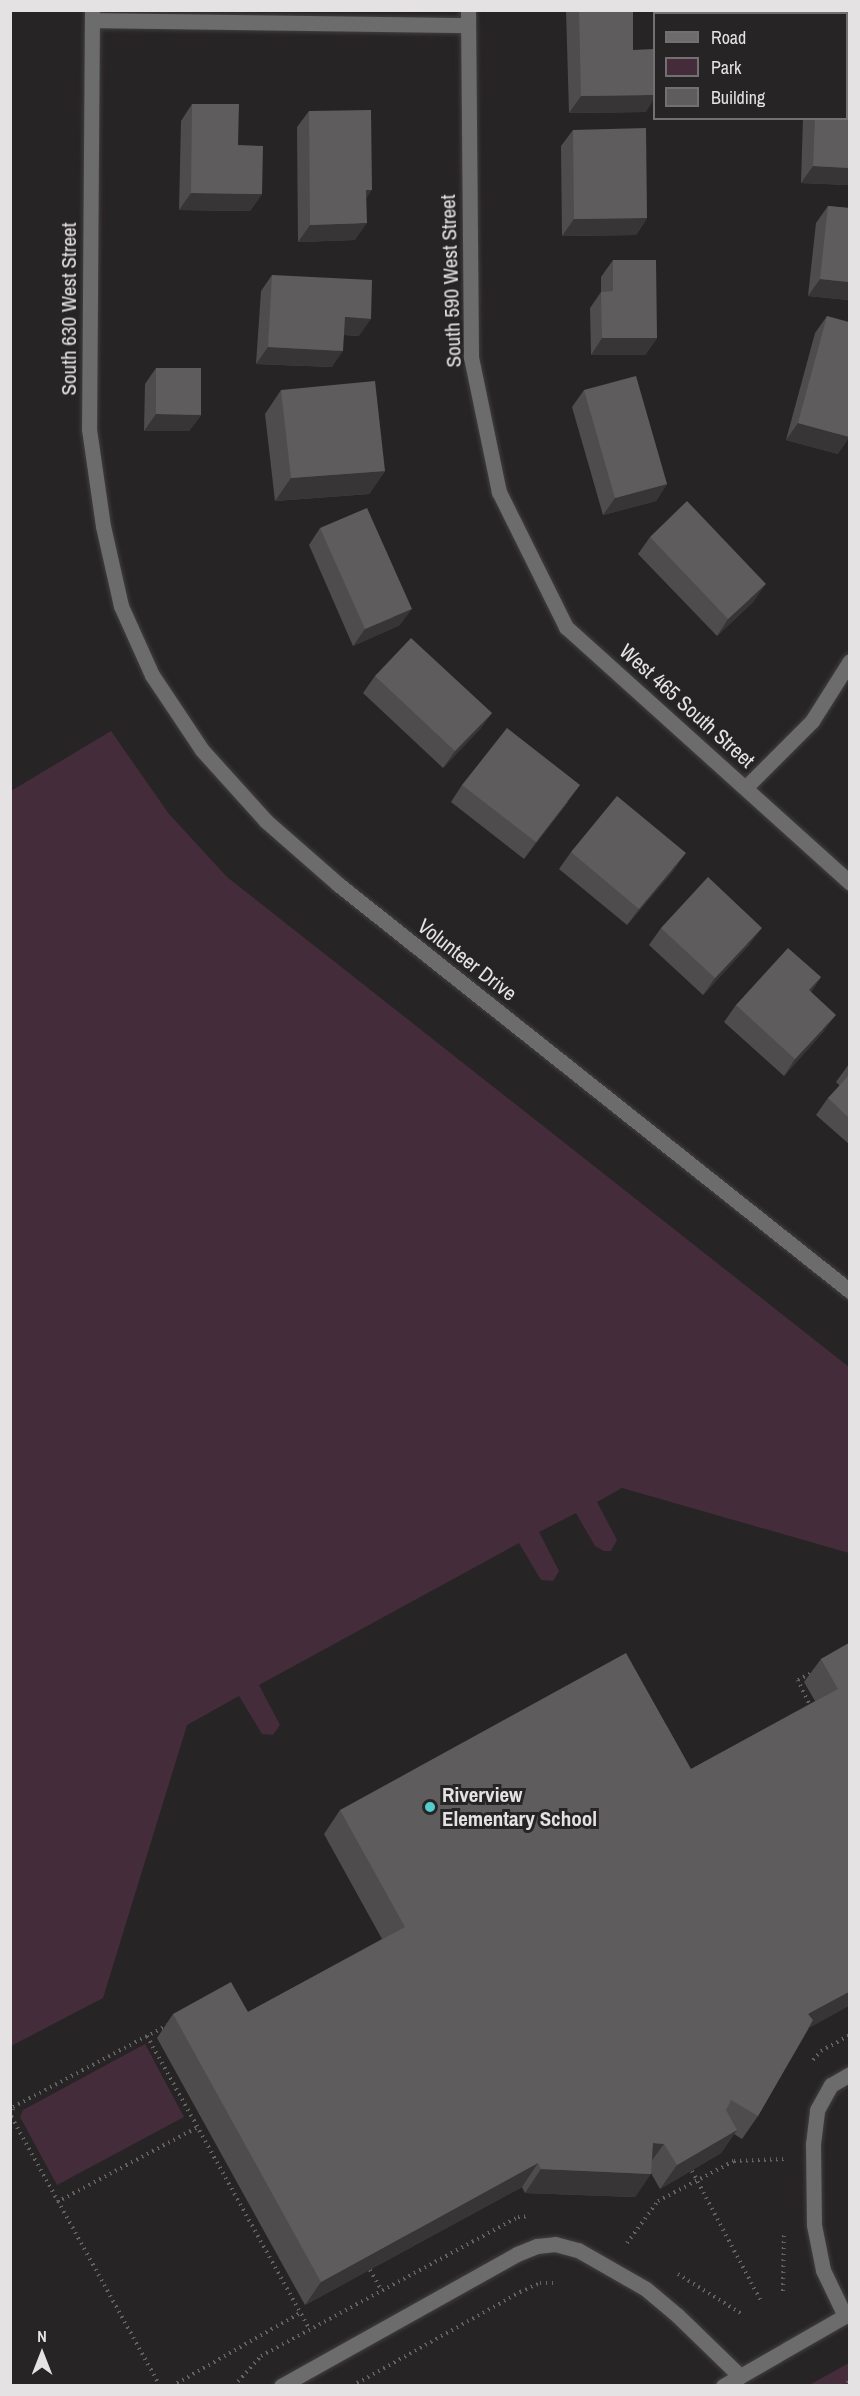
<!DOCTYPE html>
<style>
body{margin:0}
#map{position:relative;width:860px;height:2396px;overflow:hidden;background:#272426;font-family:"Archivo Narrow",sans-serif}
div>[style]{position:absolute}
.green>*{inset:0;background:#452c3a}
.path>*{height:4px;margin-top:-2px;transform-origin:0;background:repeating-linear-gradient(90deg,#656364 0 1.5px,transparent 0 6px)}
.roads{filter:drop-shadow(0 0 2px #413f40) drop-shadow(0 0 2px #413f40)}
.minor>*{height:15px;margin:-7.5px;padding:0 7.5px;transform-origin:7.5px;border-radius:7.5px;background:#6d6c6c}
.wall>*{inset:0;background:#4f4c4e}
.shaded-wall>*{inset:0;background:#383537}
.building>*{inset:0;background:#5f5c5e}
.dots>*{width:16px;height:16px;translate:-50% -50%;box-sizing:border-box;border:3px solid #272426;border-radius:50%}
span{translate:-50% -50%;white-space:nowrap;text-align:center;line-height:1.15;-webkit-text-stroke:6px #272426;paint-order:stroke}
.street-label{font-size:21px;color:#e4e2e3}
.poi-label{font-size:21px;color:#e4e2e3;font-weight:700}
.left{translate:0 -50%;text-align:left}
.frame{position:absolute;inset:0;border:12px solid #e4e2e3;pointer-events:none}
.legend{position:absolute;left:653px;top:12px;width:195px;height:108px;box-sizing:border-box;background:#272426;border:2px solid #737072;margin:0;padding:8px 10px;list-style:none;font-size:18px;color:#e4e2e3}
.legend li{display:flex;align-items:center;gap:12px;height:30px}
.legend b{width:30px;border:2px solid #737072}
.north{position:absolute;left:12px;top:2324px;width:60px;height:60px;-webkit-text-stroke:4px #272426;paint-order:stroke;rotate:0deg;font-size:16px;font-weight:700;line-height:24px;text-align:center;color:#e4e2e3}
.north::after{content:'';display:block;margin:auto;width:21px;height:27px;background:#e4e2e3;clip-path:polygon(50% 0,100% 100%,50% 72%,0 100%)}
</style>
<div id="map">
<div class="green">
<div style="clip-path:polygon(111px 731px,169px 814px,227px 877px,849px 1367px,849px 1553px,622px 1488px,597px 1502px,617px 1540px,611px 1551px,604px 1551px,595px 1546px,576px 1513px,539px 1532px,559px 1571px,553px 1581px,541px 1580px,519px 1543px,259px 1685px,280px 1725px,273px 1735px,262px 1734px,239px 1696px,187px 1725px,103px 1998px,11px 2046px,11px 791px)"></div>
<div style="clip-path:polygon(145px 2044px,184px 2117px,57px 2185px,20px 2117px,23px 2110px)"></div>
<div style="clip-path:polygon(849px 2363px,849px 2385px,809px 2385px)"></div>
</div>
<div class="path">
<div style="left:811px;top:1708px;width:31px;rotate:-115deg"></div>
<div style="left:798px;top:1680px;width:19px;rotate:-28deg"></div>
<div style="left:147px;top:2036px;width:336px;rotate:61deg"></div>
<div style="left:813px;top:2060px;width:12px;rotate:-48deg"></div>
<div style="left:821px;top:2051px;width:33px;rotate:-29deg"></div>
<div style="left:692px;top:2171px;width:149px;rotate:62.1deg"></div>
<div style="left:57px;top:2202px;width:160px;rotate:-28deg"></div>
<div style="left:627px;top:2243px;width:52px;rotate:-53.6deg"></div>
<div style="left:658px;top:2201px;width:86px;rotate:-27.8deg"></div>
<div style="left:734px;top:2161px;width:50px;rotate:-2.3deg"></div>
<div style="left:370px;top:2270px;width:24px;rotate:60deg"></div>
<div style="left:678px;top:2274px;width:75px;rotate:32deg"></div>
<div style="left:783px;top:2291px;width:57px;rotate:-89deg"></div>
<div style="left:160px;top:2386px;width:308px;rotate:-118.9deg"></div>
<div style="left:11px;top:2116px;width:9px;rotate:-77deg"></div>
<div style="left:13px;top:2107px;width:178px;rotate:-27.9deg"></div>
<div style="left:172px;top:2386px;width:147px;rotate:-29.7deg"></div>
<div style="left:234px;top:2386px;width:40px;rotate:-48deg"></div>
<div style="left:261px;top:2356px;width:292px;rotate:-28.4deg"></div>
<div style="left:518px;top:2217px;width:12px;rotate:-5deg"></div>
<div style="left:352px;top:2386px;width:193px;rotate:-29.2deg"></div>
<div style="left:520px;top:2292px;width:22px;rotate:-24deg"></div>
<div style="left:540px;top:2283px;width:18px"></div>
<div style="left:842px;top:2386px;width:9px;rotate:-32deg"></div>
</div>
<div class="roads">
<div class="minor">
<div style="left:92px;top:10px;width:419px;rotate:90.4deg"></div>
<div style="left:89px;top:429px;width:98px;rotate:81.8deg"></div>
<div style="left:103px;top:526px;width:82px;rotate:77.3deg"></div>
<div style="left:121px;top:606px;width:76px;rotate:65.8deg"></div>
<div style="left:152px;top:675px;width:90px;rotate:56.3deg"></div>
<div style="left:202px;top:750px;width:96px;rotate:48deg"></div>
<div style="left:266px;top:821px;width:97px;rotate:41.2deg"></div>
<div style="left:339px;top:885px;width:653px;rotate:38.47deg"></div>
<div style="left:468px;top:10px;width:347px;rotate:89.5deg"></div>
<div style="left:471px;top:357px;width:138px;rotate:78.3deg"></div>
<div style="left:499px;top:492px;width:151px;rotate:63.6deg"></div>
<div style="left:566px;top:627px;width:382px;rotate:42deg"></div>
<div style="left:92px;top:20px;width:375px;rotate:0.8deg"></div>
<div style="left:746px;top:787px;width:93px;rotate:-45deg"></div>
<div style="left:812px;top:721px;width:71px;rotate:-57.7deg"></div>
<div style="left:845px;top:2316px;width:51px;rotate:-115.6deg"></div>
<div style="left:823px;top:2270px;width:46px;rotate:-101.3deg"></div>
<div style="left:814px;top:2225px;width:81px;rotate:-90.7deg"></div>
<div style="left:813px;top:2144px;width:34px;rotate:-83deg"></div>
<div style="left:817px;top:2110px;width:29px;rotate:-61deg"></div>
<div style="left:831px;top:2085px;width:22px;rotate:-30deg"></div>
<div style="left:281px;top:2386px;width:270px;rotate:-29.2deg"></div>
<div style="left:517px;top:2254px;width:22px;rotate:-22deg"></div>
<div style="left:537px;top:2246px;width:18px;rotate:-6deg"></div>
<div style="left:555px;top:2244px;width:24px;rotate:15deg"></div>
<div style="left:578px;top:2250px;width:78px;rotate:29.8deg"></div>
<div style="left:646px;top:2289px;width:40px;rotate:40deg"></div>
<div style="left:677px;top:2315px;width:88px;rotate:44.1deg"></div>
<div style="left:723px;top:2386px;width:146px;rotate:-29.9deg"></div>
</div>
</div>
<div class="wall">
<div style="clip-path:polygon(566px 10px,633px 10px,633px 50px,646px 112px,569px 113px)"></div>
<div style="clip-path:polygon(801px 10px,849px 10px,849px 69px,846px 69px,846px 14px,800px 14px)"></div>
<div style="clip-path:polygon(849px 90px,849px 185px,801px 183px,803px 118px,846px 118px)"></div>
<div style="clip-path:polygon(192px 104px,238px 145px,262px 194px,250px 211px,179px 210px,181px 121px)"></div>
<div style="clip-path:polygon(309px 111px,366px 198px,355px 240px,298px 242px,297px 127px)"></div>
<div style="clip-path:polygon(573px 130px,647px 218px,636px 235px,562px 236px,561px 146px)"></div>
<div style="clip-path:polygon(828px 206px,849px 208px,849px 300px,808px 296px,816px 223px)"></div>
<div style="clip-path:polygon(613px 260px,657px 338px,645px 355px,591px 355px,590px 308px,601px 292px,601px 277px)"></div>
<div style="clip-path:polygon(272px 275px,359px 336px,344px 335px,332px 367px,256px 364px,261px 291px)"></div>
<div style="clip-path:polygon(827px 316px,838px 454px,786px 440px,815px 333px)"></div>
<div style="clip-path:polygon(156px 368px,201px 415px,189px 431px,144px 431px,145px 384px)"></div>
<div style="clip-path:polygon(281px 390px,385px 471px,369px 494px,275px 501px,265px 414px)"></div>
<div style="clip-path:polygon(584px 390px,667px 484px,656px 501px,603px 515px,572px 407px)"></div>
<div style="clip-path:polygon(320px 528px,400px 625px,353px 646px,309px 545px)"></div>
<div style="clip-path:polygon(650px 537px,754px 601px,717px 636px,638px 554px)"></div>
<div style="clip-path:polygon(375px 676px,492px 713px,480px 729px,443px 768px,363px 693px)"></div>
<div style="clip-path:polygon(462px 785px,568px 802px,524px 859px,451px 802px)"></div>
<div style="clip-path:polygon(571px 852px,674px 870px,627px 925px,559px 869px)"></div>
<div style="clip-path:polygon(661px 928px,750px 944px,703px 995px,649px 945px)"></div>
<div style="clip-path:polygon(821px 977px,811px 992px,824px 1031px,784px 1076px,724px 1022px,736px 1005px)"></div>
<div style="clip-path:polygon(849px 1064px,849px 1144px,816px 1115px,828px 1098px,840px 1086px,836px 1082px)"></div>
<div style="clip-path:polygon(849px 1643px,809px 2028px,758px 2116px,742px 2139px,734px 2134px,721px 2153px,660px 2189px,651px 2173px,635px 2197px,525px 2193px,522px 2187px,305px 2305px,157px 2038px,173px 2014px,248px 2012px,382px 1939px,324px 1834px,340px 1810px,691px 1769px,815px 1701px,804px 1682px,821px 1659px)"></div>
</div>
<div class="shaded-wall">
<div style="clip-path:polygon(846px 52px,849px 52px,849px 69px,846px 69px)"></div>
<div style="clip-path:polygon(654px 95px,654px 99px,646px 112px,569px 113px,581px 96px)"></div>
<div style="clip-path:polygon(813px 166px,849px 168px,849px 185px,801px 183px)"></div>
<div style="clip-path:polygon(366px 190px,372px 190px,360px 207px)"></div>
<div style="clip-path:polygon(191px 193px,262px 194px,250px 211px,179px 210px)"></div>
<div style="clip-path:polygon(647px 218px,636px 235px,562px 236px,574px 219px)"></div>
<div style="clip-path:polygon(367px 223px,355px 240px,298px 242px,310px 225px)"></div>
<div style="clip-path:polygon(820px 279px,849px 282px,849px 300px,808px 296px)"></div>
<div style="clip-path:polygon(345px 317px,371px 319px,359px 336px,333px 334px)"></div>
<div style="clip-path:polygon(602px 338px,657px 338px,645px 355px,591px 355px)"></div>
<div style="clip-path:polygon(268px 347px,343px 351px,332px 367px,256px 364px)"></div>
<div style="clip-path:polygon(156px 414px,201px 415px,189px 431px,144px 431px)"></div>
<div style="clip-path:polygon(798px 423px,849px 437px,849px 438px,838px 454px,786px 440px)"></div>
<div style="clip-path:polygon(385px 471px,369px 494px,275px 501px,291px 478px)"></div>
<div style="clip-path:polygon(667px 484px,656px 501px,603px 515px,615px 498px)"></div>
<div style="clip-path:polygon(766px 584px,754px 601px,717px 636px,728px 619px)"></div>
<div style="clip-path:polygon(412px 609px,400px 625px,353px 646px,365px 629px)"></div>
<div style="clip-path:polygon(492px 713px,480px 729px,443px 768px,455px 751px)"></div>
<div style="clip-path:polygon(580px 785px,568px 802px,524px 859px,536px 842px)"></div>
<div style="clip-path:polygon(686px 853px,674px 870px,627px 925px,639px 909px)"></div>
<div style="clip-path:polygon(762px 928px,750px 944px,703px 995px,715px 978px)"></div>
<div style="clip-path:polygon(821px 977px,809px 994px,809px 990px)"></div>
<div style="clip-path:polygon(836px 1015px,824px 1031px,784px 1076px,795px 1059px)"></div>
<div style="clip-path:polygon(849px 1992px,849px 2006px,791px 2038px,808px 2014px)"></div>
<div style="clip-path:polygon(737px 2130px,721px 2153px,660px 2189px,677px 2165px)"></div>
<div style="clip-path:polygon(653px 2143px,664px 2144px,647px 2167px)"></div>
<div style="clip-path:polygon(538px 2163px,522px 2187px,305px 2305px,321px 2282px)"></div>
<div style="clip-path:polygon(541px 2169px,651px 2174px,635px 2197px,525px 2193px)"></div>
</div>
<div class="building">
<div style="clip-path:polygon(579px 10px,633px 10px,633px 50px,654px 49px,654px 95px,581px 96px)"></div>
<div style="clip-path:polygon(812px 10px,849px 10px,849px 52px,846px 52px,846px 14px,812px 14px)"></div>
<div style="clip-path:polygon(846px 89px,849px 90px,849px 168px,813px 166px,815px 118px,846px 118px)"></div>
<div style="clip-path:polygon(192px 104px,239px 104px,238px 145px,263px 146px,262px 194px,191px 193px)"></div>
<div style="clip-path:polygon(371px 110px,372px 190px,366px 190px,367px 223px,310px 225px,309px 111px)"></div>
<div style="clip-path:polygon(646px 128px,647px 218px,574px 219px,573px 130px)"></div>
<div style="clip-path:polygon(828px 206px,849px 208px,849px 282px,820px 279px)"></div>
<div style="clip-path:polygon(613px 260px,656px 260px,657px 338px,602px 338px,601px 292px,613px 291px)"></div>
<div style="clip-path:polygon(272px 275px,372px 280px,371px 319px,345px 317px,343px 351px,268px 347px)"></div>
<div style="clip-path:polygon(827px 316px,849px 322px,849px 437px,798px 423px)"></div>
<div style="clip-path:polygon(156px 368px,201px 368px,201px 415px,156px 414px)"></div>
<div style="clip-path:polygon(636px 376px,667px 484px,615px 498px,584px 390px)"></div>
<div style="clip-path:polygon(375px 381px,385px 471px,291px 478px,281px 390px)"></div>
<div style="clip-path:polygon(687px 501px,766px 584px,728px 619px,650px 537px)"></div>
<div style="clip-path:polygon(367px 508px,412px 609px,365px 629px,320px 528px)"></div>
<div style="clip-path:polygon(411px 638px,492px 713px,455px 751px,375px 676px)"></div>
<div style="clip-path:polygon(507px 728px,580px 785px,536px 842px,462px 785px)"></div>
<div style="clip-path:polygon(617px 796px,686px 853px,639px 909px,571px 852px)"></div>
<div style="clip-path:polygon(708px 877px,762px 928px,715px 978px,661px 928px)"></div>
<div style="clip-path:polygon(788px 948px,821px 977px,809px 990px,836px 1015px,795px 1059px,736px 1005px)"></div>
<div style="clip-path:polygon(849px 1075px,849px 1118px,828px 1098px)"></div>
<div style="clip-path:polygon(849px 1643px,849px 1992px,808px 2014px,813px 2020px,758px 2116px,731px 2100px,726px 2110px,737px 2130px,677px 2165px,664px 2144px,653px 2143px,651px 2174px,541px 2169px,538px 2163px,321px 2282px,173px 2014px,231px 1982px,248px 2012px,405px 1927px,340px 1810px,626px 1653px,691px 1769px,838px 1689px,821px 1659px)"></div>
</div>
<div class="dots">
<div style="left:430px;top:1807px;background:#52cdcc"></div>
</div>
<div class="street-label">
<span style="left:451px;top:281px;rotate:-92deg">South 590 West Street</span>
<span style="left:69px;top:309px;rotate:-90deg">South 630 West Street</span>
<span style="left:687px;top:706px;rotate:42deg">West 465 South Street</span>
<span style="left:467px;top:960px;rotate:38deg">Volunteer Drive</span>
</div>
<div class="poi-label">
<span class="left" style="left:442px;top:1807px">Riverview<br>Elementary School</span>
</div>
<div class="frame"></div>
<ul class="legend">
<li><b style="height:8px;background:#6d6c6c"></b>Road</li>
<li><b style="height:16px;background:#452c3a"></b>Park</li>
<li><b style="height:16px;background:#5f5c5e"></b>Building</li>
</ul>
<div class="north">N</div>
</div>
